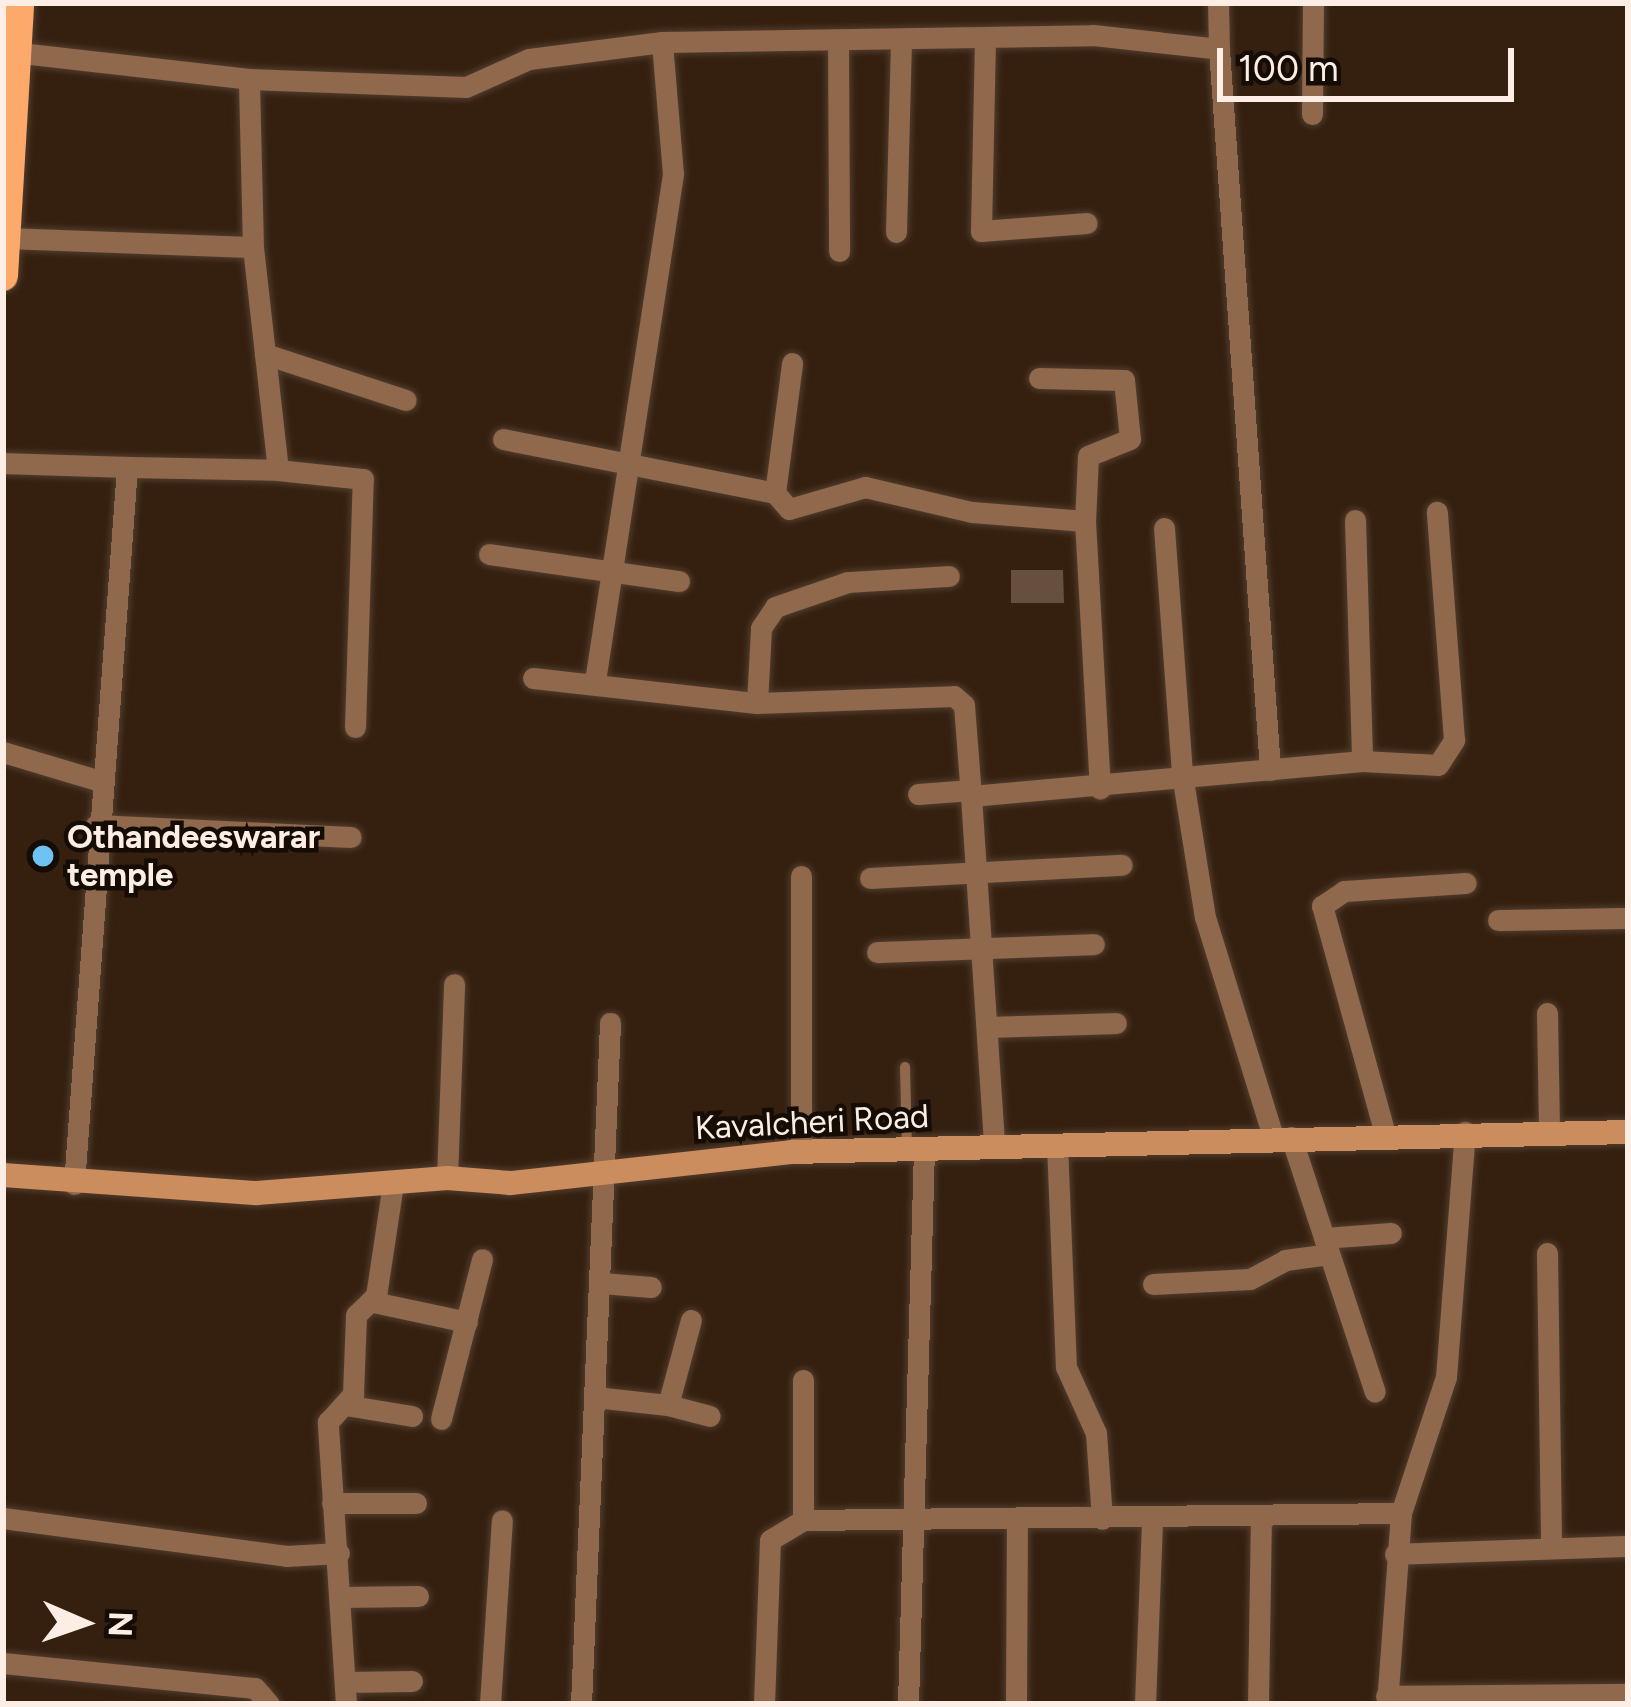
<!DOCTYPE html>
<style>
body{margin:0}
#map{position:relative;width:1631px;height:1707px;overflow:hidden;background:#352010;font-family:Figtree,sans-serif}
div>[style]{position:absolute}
.building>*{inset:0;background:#664f3e}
.roads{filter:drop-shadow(0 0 3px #513d2e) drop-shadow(0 0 3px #513d2e)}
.lane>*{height:10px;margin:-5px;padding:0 5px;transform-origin:5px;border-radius:5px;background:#90684b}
.street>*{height:21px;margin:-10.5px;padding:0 10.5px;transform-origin:10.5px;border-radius:10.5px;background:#90684b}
.secondary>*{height:24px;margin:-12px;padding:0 12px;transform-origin:12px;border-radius:12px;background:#cc8d5e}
.primary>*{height:30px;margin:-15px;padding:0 15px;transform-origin:15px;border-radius:15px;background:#fca96b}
.dots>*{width:33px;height:33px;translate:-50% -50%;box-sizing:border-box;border:6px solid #160c06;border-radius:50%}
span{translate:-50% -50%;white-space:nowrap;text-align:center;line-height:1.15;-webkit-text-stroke:9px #160c06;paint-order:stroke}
.poi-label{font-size:33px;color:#fceee4;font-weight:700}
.left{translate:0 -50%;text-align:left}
.street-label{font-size:33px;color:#fceee4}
.frame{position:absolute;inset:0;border:6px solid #fceee4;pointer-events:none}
.north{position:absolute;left:24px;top:1563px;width:120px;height:120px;-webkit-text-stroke:9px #160c06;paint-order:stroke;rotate:92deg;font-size:33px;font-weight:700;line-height:48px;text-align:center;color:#fceee4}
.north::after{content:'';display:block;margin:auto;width:42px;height:54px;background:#fceee4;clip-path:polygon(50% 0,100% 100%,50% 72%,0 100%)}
.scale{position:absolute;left:1217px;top:48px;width:297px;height:54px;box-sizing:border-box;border:6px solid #fceee4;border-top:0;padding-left:15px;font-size:36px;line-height:42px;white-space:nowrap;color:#fceee4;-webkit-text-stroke:9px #160c06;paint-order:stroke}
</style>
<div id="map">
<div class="building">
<div style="clip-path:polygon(1011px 570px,1063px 570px,1064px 603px,1011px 603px)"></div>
</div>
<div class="roads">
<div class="lane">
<div style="left:905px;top:1067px;width:81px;rotate:88.6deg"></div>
</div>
<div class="street">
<div style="left:985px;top:39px;width:192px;rotate:91.2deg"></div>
<div style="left:981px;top:231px;width:106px;rotate:-4.3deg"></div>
<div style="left:838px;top:40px;width:211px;rotate:89.7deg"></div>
<div style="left:1219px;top:49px;width:723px;rotate:85.95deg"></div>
<div style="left:4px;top:51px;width:247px;rotate:6.5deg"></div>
<div style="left:1312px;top:114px;width:111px;rotate:-89.5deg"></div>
<div style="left:896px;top:232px;width:192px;rotate:-88.5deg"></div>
<div style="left:3px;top:238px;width:250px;rotate:2.1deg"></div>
<div style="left:265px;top:354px;width:148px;rotate:18.1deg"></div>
<div style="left:1039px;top:378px;width:85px;rotate:1.3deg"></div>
<div style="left:1124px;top:380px;width:59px;rotate:84.2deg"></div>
<div style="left:1130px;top:439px;width:45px;rotate:158deg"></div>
<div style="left:1088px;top:456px;width:65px;rotate:92.6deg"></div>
<div style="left:503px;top:439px;width:277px;rotate:11.2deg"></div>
<div style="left:775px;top:493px;width:131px;rotate:-82.5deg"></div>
<div style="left:3px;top:463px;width:124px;rotate:1.8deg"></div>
<div style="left:775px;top:493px;width:21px;rotate:49deg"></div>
<div style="left:789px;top:509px;width:79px;rotate:-16.1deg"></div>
<div style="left:865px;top:487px;width:110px;rotate:13.2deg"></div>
<div style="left:972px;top:512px;width:113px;rotate:4.6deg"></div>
<div style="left:1085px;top:521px;width:268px;rotate:86.8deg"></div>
<div style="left:1355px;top:520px;width:241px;rotate:88.3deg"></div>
<div style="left:1164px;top:528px;width:247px;rotate:85.8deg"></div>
<div style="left:1182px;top:774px;width:145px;rotate:80.9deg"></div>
<div style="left:1205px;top:917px;width:230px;rotate:72.8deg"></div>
<div style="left:489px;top:554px;width:192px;rotate:8.1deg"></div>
<div style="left:533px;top:678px;width:225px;rotate:6.4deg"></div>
<div style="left:757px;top:703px;width:197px;rotate:-2deg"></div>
<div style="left:954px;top:696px;width:13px;rotate:42deg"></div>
<div style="left:964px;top:705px;width:91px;rotate:85.6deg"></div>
<div style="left:971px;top:796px;width:393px;rotate:-5.1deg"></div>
<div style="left:1362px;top:761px;width:76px;rotate:3deg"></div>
<div style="left:1438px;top:765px;width:30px;rotate:-57deg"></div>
<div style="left:1454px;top:740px;width:229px;rotate:-94.3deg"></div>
<div style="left:595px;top:681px;width:513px;rotate:-81.25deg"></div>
<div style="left:673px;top:174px;width:132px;rotate:-94.8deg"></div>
<div style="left:757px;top:703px;width:75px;rotate:-86.9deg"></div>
<div style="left:761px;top:628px;width:25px;rotate:-56deg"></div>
<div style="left:775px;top:607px;width:77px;rotate:-18.9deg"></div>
<div style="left:848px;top:582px;width:101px;rotate:-3.4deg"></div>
<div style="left:355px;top:727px;width:248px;rotate:-88.2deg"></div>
<div style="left:363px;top:479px;width:85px;rotate:-174deg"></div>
<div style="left:278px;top:470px;width:224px;rotate:-96.4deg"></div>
<div style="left:253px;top:247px;width:168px;rotate:-91.4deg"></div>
<div style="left:249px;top:79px;width:217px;rotate:2.1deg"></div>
<div style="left:466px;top:87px;width:69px;rotate:-24deg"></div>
<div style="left:529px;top:59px;width:134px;rotate:-7.3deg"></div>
<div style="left:662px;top:42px;width:431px;rotate:-0.9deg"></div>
<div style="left:1093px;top:35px;width:127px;rotate:6.3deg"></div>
<div style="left:1219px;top:49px;width:46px;rotate:-91.2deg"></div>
<div style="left:3px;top:752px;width:101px;rotate:16.6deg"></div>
<div style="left:918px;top:794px;width:53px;rotate:-4.3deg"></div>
<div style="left:971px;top:796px;width:351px;rotate:86.2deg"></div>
<div style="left:96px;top:825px;width:255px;rotate:2.7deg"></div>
<div style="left:870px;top:878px;width:252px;rotate:-3deg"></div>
<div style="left:1498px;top:920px;width:130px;rotate:-0.9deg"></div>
<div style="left:877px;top:952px;width:217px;rotate:-2.1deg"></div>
<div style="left:1547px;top:1013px;width:118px;rotate:89deg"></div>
<div style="left:989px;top:1027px;width:127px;rotate:-1.8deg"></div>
<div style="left:1385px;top:1134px;width:237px;rotate:-105.4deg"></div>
<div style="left:1322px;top:906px;width:27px;rotate:-34deg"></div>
<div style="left:1344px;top:891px;width:122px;rotate:-3.8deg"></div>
<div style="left:1291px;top:1137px;width:268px;rotate:71.8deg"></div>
<div style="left:1057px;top:1144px;width:223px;rotate:87.7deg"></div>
<div style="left:1066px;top:1367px;width:72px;rotate:65.6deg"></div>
<div style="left:1096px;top:1433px;width:86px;rotate:86deg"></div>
<div style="left:801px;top:1152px;width:276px;rotate:-90deg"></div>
<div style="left:447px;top:1178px;width:194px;rotate:-87.9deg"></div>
<div style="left:74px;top:1184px;width:719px;rotate:-85.77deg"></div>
<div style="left:127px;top:467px;width:151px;rotate:1.1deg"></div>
<div style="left:1324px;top:1238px;width:67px;rotate:-4.3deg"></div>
<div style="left:1547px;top:1253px;width:295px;rotate:89.2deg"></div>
<div style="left:602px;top:1283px;width:49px;rotate:4.7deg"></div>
<div style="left:1153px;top:1284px;width:97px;rotate:-3deg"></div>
<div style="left:1250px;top:1279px;width:40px;rotate:-28deg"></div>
<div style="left:1285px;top:1260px;width:44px;rotate:-7.8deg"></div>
<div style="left:373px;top:1302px;width:96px;rotate:12deg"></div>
<div style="left:803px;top:1380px;width:140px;rotate:90deg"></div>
<div style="left:595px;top:1397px;width:73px;rotate:6.3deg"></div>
<div style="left:668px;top:1405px;width:88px;rotate:-74.9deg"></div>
<div style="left:345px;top:1405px;width:68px;rotate:9.3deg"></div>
<div style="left:668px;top:1405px;width:43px;rotate:14.7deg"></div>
<div style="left:441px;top:1419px;width:165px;rotate:-75.6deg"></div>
<div style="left:332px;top:1503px;width:84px"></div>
<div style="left:3px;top:1518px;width:286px;rotate:7.6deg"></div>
<div style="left:286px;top:1556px;width:53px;rotate:-3.2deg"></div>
<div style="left:1395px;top:1554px;width:233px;rotate:-2deg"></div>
<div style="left:341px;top:1597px;width:77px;rotate:-0.7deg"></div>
<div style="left:3px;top:1663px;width:253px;rotate:5.7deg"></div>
<div style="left:255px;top:1688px;width:21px;rotate:49deg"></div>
<div style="left:345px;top:1682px;width:67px;rotate:-0.9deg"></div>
<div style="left:1386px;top:1696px;width:242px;rotate:-0.5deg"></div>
<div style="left:346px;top:1704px;width:283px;rotate:-93.7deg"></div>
<div style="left:328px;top:1422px;width:38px;rotate:-48deg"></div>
<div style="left:353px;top:1394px;width:79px;rotate:-87.8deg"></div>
<div style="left:356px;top:1315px;width:28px;rotate:-44deg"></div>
<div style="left:376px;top:1296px;width:113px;rotate:-81.4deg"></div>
<div style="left:490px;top:1704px;width:184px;rotate:-86.3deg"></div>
<div style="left:581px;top:1704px;width:682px;rotate:-87.56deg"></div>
<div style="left:764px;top:1704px;width:164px;rotate:-87.9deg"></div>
<div style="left:770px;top:1540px;width:39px;rotate:-31deg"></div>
<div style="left:803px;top:1520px;width:598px;rotate:-0.67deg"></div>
<div style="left:908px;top:1704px;width:556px;rotate:-88.35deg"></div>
<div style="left:1016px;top:1704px;width:186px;rotate:-89.7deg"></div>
<div style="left:1145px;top:1704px;width:183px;rotate:-87.8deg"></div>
<div style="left:1258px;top:1704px;width:189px;rotate:-89.1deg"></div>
<div style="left:1387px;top:1704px;width:192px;rotate:-85.8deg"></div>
<div style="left:1401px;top:1513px;width:143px;rotate:-71.7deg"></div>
<div style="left:1446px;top:1377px;width:246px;rotate:-85.6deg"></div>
</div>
<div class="secondary">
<div style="left:3px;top:1175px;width:255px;rotate:4.1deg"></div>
<div style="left:257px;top:1193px;width:191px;rotate:-4.5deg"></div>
<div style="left:447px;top:1178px;width:64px;rotate:4.5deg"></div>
<div style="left:511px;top:1183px;width:283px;rotate:-6.3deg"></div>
<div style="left:792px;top:1152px;width:836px;rotate:-1.37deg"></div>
</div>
<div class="primary">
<div style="left:3px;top:276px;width:273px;rotate:-86.6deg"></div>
</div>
</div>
<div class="dots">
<div style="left:43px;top:856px;background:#6fc2f4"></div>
</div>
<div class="poi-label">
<span class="left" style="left:67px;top:856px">Othandeeswarar<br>temple</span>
</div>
<div class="street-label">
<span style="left:812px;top:1122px;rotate:-3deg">Kavalcheri Road</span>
</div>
<div class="frame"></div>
<div class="north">N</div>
<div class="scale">100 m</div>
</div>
